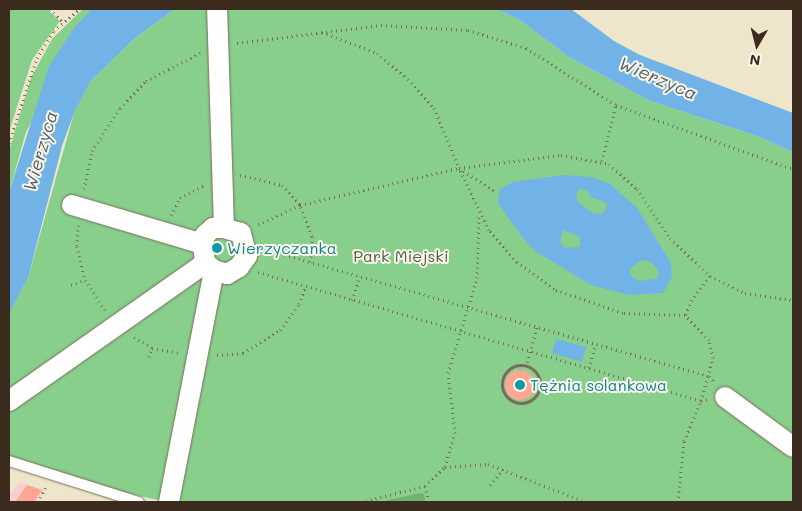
<!DOCTYPE html>
<meta charset="utf-8">
<style>
body{margin:0}
#map{position:relative;width:802px;height:511px;overflow:hidden;background:#eee6ca;font-family:Mali,sans-serif}
div>[style]{position:absolute}
.built>*{inset:0;background:#f7cfd0}
.green>*{inset:0;background:#87cf8b}
.forest>*{inset:0;background:#6db277}
.water>*{inset:0;background:#71b3e6}
.building>*{inset:0;background:#fda793}
.round{border-radius:50%}
.path>*{height:3px;margin-top:-1.5px;transform-origin:0;background:repeating-linear-gradient(90deg,#7a6c5a 0 1px,transparent 0 5px)}
.path>.ring{margin:-1.5px;padding:0;box-sizing:content-box;background:none;border:3px solid #7a6c5a;border-radius:50%}
.roads{filter:drop-shadow(0 0 1px #7a6c5a) drop-shadow(0 0 1px #7a6c5a)}
.lane>*{height:10px;margin:-5px;padding:0 5px;transform-origin:5px;border-radius:5px;background:#fff}
.street>*{height:20px;margin:-10px;padding:0 10px;transform-origin:10px;border-radius:10px;background:#fff}
.dots>*{width:14px;height:14px;translate:-50% -50%;box-sizing:border-box;border:2px solid #fbf7ec;border-radius:50%}
span{translate:-50% -50%;white-space:nowrap;text-align:center;line-height:1.15;-webkit-text-stroke:4px #fbf7ec;paint-order:stroke}
.culture-label{font-size:16px;color:#0d838f}
.left{translate:0 -50%;text-align:left}
.park-label{font-size:16px;color:#525c3f}
.water-label{font-size:18px;color:#4e5a64;font-style:italic}
.frame{position:absolute;inset:0;border:10px solid #3b2a1e;pointer-events:none}
.north{position:absolute;left:732px;top:20px;width:50px;height:50px;-webkit-text-stroke:4px #fbf7ec;paint-order:stroke;rotate:188deg;font-size:14px;font-weight:700;line-height:20px;text-align:center;color:#3b2a1e}
.north::after{content:'';display:block;margin:auto;width:18px;height:22px;background:#3b2a1e;clip-path:polygon(50% 0,100% 100%,50% 72%,0 100%)}
</style>
<div id="map">
<div class="built">
<div style="clip-path:polygon(19px 482px,44px 490px,36px 502px,9px 502px,9px 491px,12px 493px)"></div>
</div>
<div class="green">
<div style="clip-path:polygon(9px 9px,47px 9px,60px 21px,32px 60px,9px 132px)"></div>
<div style="clip-path:polygon(83px 9px,92px 9px,26px 132px,9px 192px,9px 151px,31px 78px,52px 39px)"></div>
<div style="clip-path:polygon(175px 9px,497px 9px,518px 19px,569px 57px,650px 101px,757px 136px,793px 152px,793px 502px,166px 502px,119px 491px,9px 456px,9px 314px,28px 278px,74px 113px,91px 81px,135px 38px)"></div>
</div>
<div class="forest">
<div style="clip-path:polygon(420px 493px,424px 494px,425px 502px,380px 502px)"></div>
</div>
<div class="water">
<div style="clip-path:polygon(92px 9px,175px 9px,135px 38px,91px 81px,74px 113px,62px 146px,28px 278px,9px 314px,9px 192px,49px 66px,74px 28px)"></div>
<div style="clip-path:polygon(497px 9px,571px 9px,614px 41px,640px 55px,793px 113px,793px 152px,757px 136px,650px 101px,569px 57px,518px 19px)"></div>
<div style="clip-path:polygon(evenodd,563px 175px,592px 177px,610px 184px,637px 208px,671px 263px,672px 277px,663px 293px,629px 295px,591px 285px,535px 251px,523px 238px,498px 203px,500px 189px,513px 182px,563px 175px,579px 189px,587px 190px,591px 197px,606px 203px,607px 208px,602px 214px,593px 213px,578px 202px,576px 195px,579px 189px,563px 175px,563px 230px,580px 237px,580px 247px,565px 248px,560px 242px,563px 230px,563px 175px,641px 260px,651px 262px,656px 267px,659px 274px,656px 279px,639px 281px,632px 277px,629px 270px,641px 260px)"></div>
<div style="clip-path:polygon(556px 339px,586px 347px,582px 362px,552px 353px)"></div>
</div>
<div class="building">
<div class="round" style="left:505px;top:370px;width:30px;height:30px"></div>
<div style="clip-path:polygon(27px 485px,42px 490px,34px 502px,15px 502px)"></div>
</div>
<div class="path">
<div style="left:50px;top:9px;width:18px;rotate:45deg"></div>
<div style="left:322px;top:32px;width:59px;rotate:20.9deg"></div>
<div style="left:377px;top:53px;width:40px;rotate:40deg"></div>
<div style="left:408px;top:79px;width:39px;rotate:48deg"></div>
<div style="left:434px;top:108px;width:65px;rotate:67.4deg"></div>
<div style="left:459px;top:168px;width:103px;rotate:-7.3deg"></div>
<div style="left:561px;top:155px;width:49px;rotate:10.6deg"></div>
<div style="left:609px;top:164px;width:38px;rotate:42deg"></div>
<div style="left:637px;top:189px;width:59px;rotate:56deg"></div>
<div style="left:670px;top:238px;width:55px;rotate:43.5deg"></div>
<div style="left:710px;top:276px;width:30px;rotate:127deg"></div>
<div style="left:692px;top:300px;width:17px;rotate:115deg"></div>
<div style="left:685px;top:315px;width:62px;rotate:-178.2deg"></div>
<div style="left:623px;top:313px;width:73px;rotate:-160.8deg"></div>
<div style="left:554px;top:289px;width:46px;rotate:-143.9deg"></div>
<div style="left:517px;top:262px;width:43px;rotate:-131.2deg"></div>
<div style="left:489px;top:230px;width:69px;rotate:-115.8deg"></div>
<div style="left:237px;top:43px;width:145px;rotate:-7.1deg"></div>
<div style="left:381px;top:25px;width:87px;rotate:3.3deg"></div>
<div style="left:468px;top:30px;width:61px;rotate:17.2deg"></div>
<div style="left:526px;top:48px;width:107px;rotate:32.3deg"></div>
<div style="left:9px;top:143px;width:89px;rotate:-71.8deg"></div>
<div style="left:37px;top:58px;width:32px;rotate:-58deg"></div>
<div style="left:54px;top:31px;width:33px;rotate:-41deg"></div>
<div style="left:602px;top:161px;width:58px;rotate:-76deg"></div>
<div style="left:616px;top:105px;width:188px;rotate:19.9deg"></div>
<div style="left:240px;top:175px;width:43px;rotate:13.4deg"></div>
<div style="left:282px;top:185px;width:27px;rotate:48deg"></div>
<div style="left:300px;top:205px;width:47px;rotate:155.1deg"></div>
<div style="left:84px;top:189px;width:39px;rotate:-78deg"></div>
<div style="left:92px;top:151px;width:51px;rotate:-56.9deg"></div>
<div style="left:120px;top:108px;width:37px;rotate:-46deg"></div>
<div style="left:146px;top:81px;width:61px;rotate:-27.4deg"></div>
<div style="left:171px;top:215px;width:19px;rotate:-62deg"></div>
<div style="left:180px;top:198px;width:27px;rotate:-28deg"></div>
<div style="left:78px;top:225px;width:21px;rotate:93deg"></div>
<div style="left:77px;top:246px;width:35px;rotate:77deg"></div>
<div style="left:85px;top:280px;width:37px;rotate:56deg"></div>
<div style="left:265px;top:249px;width:462px;rotate:16deg"></div>
<div style="left:709px;top:376px;width:9px;rotate:49deg"></div>
<div style="left:311px;top:262px;width:26px;rotate:-88deg"></div>
<div style="left:312px;top:236px;width:33px;rotate:-111deg"></div>
<div style="left:300px;top:205px;width:163px;rotate:-13.1deg"></div>
<div style="left:459px;top:168px;width:44px;rotate:33deg"></div>
<div style="left:258px;top:272px;width:461px;rotate:16.2deg"></div>
<div style="left:701px;top:401px;width:7px;rotate:-16deg"></div>
<div style="left:710px;top:276px;width:39px;rotate:26deg"></div>
<div style="left:745px;top:293px;width:49px;rotate:8.3deg"></div>
<div style="left:71px;top:285px;width:15px;rotate:-20deg"></div>
<div style="left:352px;top:300px;width:25px;rotate:-72deg"></div>
<div style="left:134px;top:337px;width:21px;rotate:31deg"></div>
<div style="left:152px;top:348px;width:27px;rotate:10deg"></div>
<div style="left:217px;top:355px;width:26px;rotate:-4deg"></div>
<div style="left:243px;top:353px;width:44px;rotate:-31.9deg"></div>
<div style="left:280px;top:330px;width:32px;rotate:-54deg"></div>
<div style="left:299px;top:304px;width:19px;rotate:-69deg"></div>
<div style="left:149px;top:357px;width:9px;rotate:-72deg"></div>
<div class="ring" style="left:502px;top:365px;width:35px;height:35px"></div>
<div style="left:526px;top:367px;width:41px;rotate:-74.6deg"></div>
<div style="left:589px;top:368px;width:25px;rotate:-74deg"></div>
<div style="left:445px;top:467px;width:35px;rotate:-74deg"></div>
<div style="left:455px;top:433px;width:60px;rotate:-96.7deg"></div>
<div style="left:448px;top:373px;width:99px;rotate:-73deg"></div>
<div style="left:477px;top:278px;width:63px;rotate:-88.2deg"></div>
<div style="left:490px;top:485px;width:21px;rotate:-51deg"></div>
<div style="left:425px;top:486px;width:16px;rotate:76deg"></div>
<div style="left:38px;top:502px;width:17px;rotate:-62deg"></div>
<div style="left:361px;top:502px;width:66px;rotate:-14deg"></div>
<div style="left:425px;top:486px;width:28px;rotate:-44deg"></div>
<div style="left:445px;top:467px;width:43px;rotate:-4deg"></div>
<div style="left:488px;top:464px;width:105px;rotate:21.2deg"></div>
<div style="left:678px;top:502px;width:61px;rotate:-84.4deg"></div>
<div style="left:684px;top:441px;width:43px;rotate:-67deg"></div>
<div style="left:701px;top:401px;width:45px;rotate:-74.4deg"></div>
<div style="left:713px;top:358px;width:18px;rotate:-103deg"></div>
<div style="left:709px;top:340px;width:35px;rotate:-134deg"></div>
</div>
<div class="roads">
<div class="lane">
<div style="left:9px;top:461px;width:136px;rotate:17.5deg"></div>
</div>
<div class="street">
<div style="left:72px;top:205px;width:137px;rotate:16.6deg"></div>
<div style="left:214px;top:270px;width:14px;rotate:17deg"></div>
<div style="left:227px;top:274px;width:14px;rotate:-30deg"></div>
<div style="left:239px;top:267px;width:14px;rotate:-54deg"></div>
<div style="left:247px;top:256px;width:24px;rotate:-105deg"></div>
<div style="left:241px;top:233px;width:18px;rotate:-164deg"></div>
<div style="left:725px;top:397px;width:84px;rotate:36.3deg"></div>
<div style="left:9px;top:401px;width:240px;rotate:-35.1deg"></div>
<div style="left:169px;top:502px;width:236px;rotate:-79deg"></div>
<div style="left:214px;top:270px;width:11px;rotate:-142deg"></div>
<div style="left:205px;top:263px;width:19px;rotate:-96deg"></div>
<div style="left:203px;top:244px;width:9px;rotate:-77deg"></div>
<div style="left:205px;top:235px;width:11px;rotate:-41deg"></div>
<div style="left:213px;top:228px;width:11px"></div>
<div style="left:224px;top:228px;width:219px;rotate:-91.8deg"></div>
</div>
</div>
<div class="dots">
<div style="left:217px;top:248px;background:#0f9aa8"></div>
<div style="left:520px;top:385px;background:#0f9aa8"></div>
</div>
<div class="culture-label">
<span class="left" style="left:227px;top:248px">Wierzyczanka</span>
<span class="left" style="left:530px;top:385px">Tężnia solankowa</span>
</div>
<div class="park-label">
<span style="left:401px;top:256px">Park Miejski</span>
</div>
<div class="water-label">
<span style="left:658px;top:78px;rotate:23deg">Wierzyca</span>
<span style="left:40px;top:151px;rotate:-74deg">Wierzyca</span>
</div>
<div class="frame"></div>
<div class="north">N</div>
</div>
